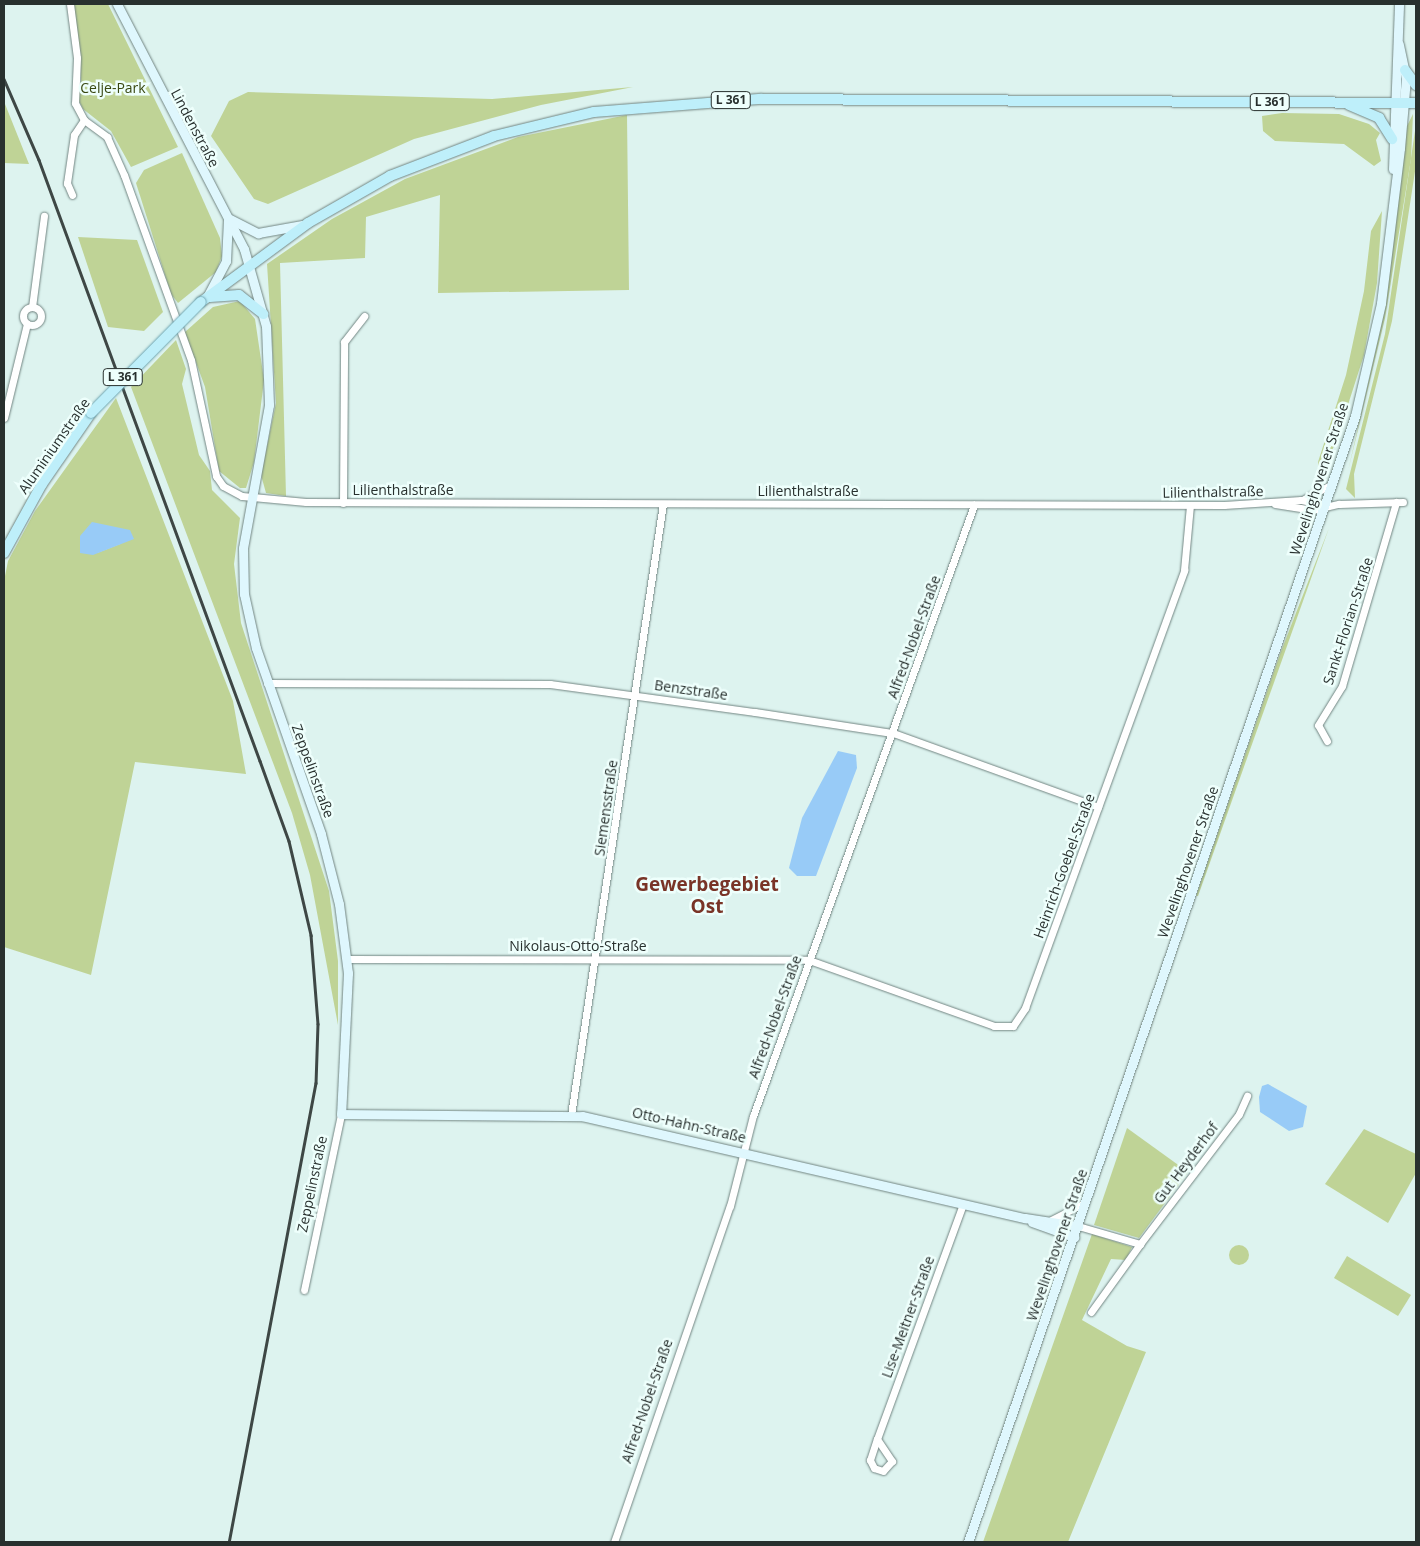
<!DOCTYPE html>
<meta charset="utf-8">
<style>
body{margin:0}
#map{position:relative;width:1420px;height:1546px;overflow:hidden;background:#ddf3ef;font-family:"Open Sans",sans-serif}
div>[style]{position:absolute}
.green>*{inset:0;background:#bfd396}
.round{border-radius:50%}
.water>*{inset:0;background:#98cbf7}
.roads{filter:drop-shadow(0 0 1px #728582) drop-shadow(0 0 1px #728582)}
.street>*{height:7px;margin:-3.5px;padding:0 3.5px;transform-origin:3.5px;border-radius:3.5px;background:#fff}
.street>.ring{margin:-3.5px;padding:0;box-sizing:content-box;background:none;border:7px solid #fff;border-radius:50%}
.secondary>*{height:9px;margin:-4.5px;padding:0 4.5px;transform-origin:4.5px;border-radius:4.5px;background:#dff7fd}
.primary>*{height:10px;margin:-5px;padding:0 5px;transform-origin:5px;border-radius:5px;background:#beeffa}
.rail>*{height:2.5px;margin:-1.25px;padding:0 1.25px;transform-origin:1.25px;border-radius:1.25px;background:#3e4745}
.bridges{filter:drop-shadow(0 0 1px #6ea5b1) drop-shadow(0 0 1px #6ea5b1)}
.primary-bridge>*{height:10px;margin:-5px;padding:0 5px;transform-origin:5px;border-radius:5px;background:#beeffa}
span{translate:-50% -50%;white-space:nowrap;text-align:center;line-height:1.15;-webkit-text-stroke:5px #eefffc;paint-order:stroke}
.shield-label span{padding:1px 4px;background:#eefffc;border:1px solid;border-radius:4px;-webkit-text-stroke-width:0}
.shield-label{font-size:12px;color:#28302e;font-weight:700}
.park-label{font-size:14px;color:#394811}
.street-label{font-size:14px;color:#28302e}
.district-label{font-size:19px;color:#793427;font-weight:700}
.frame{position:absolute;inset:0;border:5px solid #28302e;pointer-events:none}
</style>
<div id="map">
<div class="green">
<div style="clip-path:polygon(74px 4px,108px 4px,178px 147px,131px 167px,111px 131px,83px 109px,78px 99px,81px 80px)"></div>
<div style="clip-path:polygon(633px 87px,541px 105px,414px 139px,268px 204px,254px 199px,211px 136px,229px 101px,248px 92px,492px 99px)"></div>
<div style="clip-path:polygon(4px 103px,5px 104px,29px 164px,4px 163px)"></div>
<div style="clip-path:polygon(1282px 113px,1339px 114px,1369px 124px,1380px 133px,1376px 140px,1381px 161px,1374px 166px,1344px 144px,1275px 141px,1263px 131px,1262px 116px)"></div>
<div style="clip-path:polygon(1413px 114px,1411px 159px,1385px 318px,1348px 471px,1382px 322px,1406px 128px)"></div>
<div style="clip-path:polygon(627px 115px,629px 290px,438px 293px,440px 195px,366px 217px,365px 258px,280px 263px,286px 496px,266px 493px,261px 475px,276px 403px,267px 264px,332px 219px,405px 179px,518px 137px)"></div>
<div style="clip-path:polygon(1416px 124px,1416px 165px,1392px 321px,1354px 474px,1355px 498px,1346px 489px,1385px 334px)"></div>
<div style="clip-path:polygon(182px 153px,220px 238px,222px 256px,216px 272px,178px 303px,171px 294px,136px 183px,144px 170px)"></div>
<div style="clip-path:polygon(1382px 211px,1377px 283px,1364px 355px,1336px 442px,1320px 475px,1318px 462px,1346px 375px,1364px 291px,1371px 231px)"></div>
<div style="clip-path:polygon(78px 237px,137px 240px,163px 312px,144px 331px,108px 327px)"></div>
<div style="clip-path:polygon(240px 301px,255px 319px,264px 380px,254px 462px,246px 488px,240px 488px,219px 471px,205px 387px,185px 332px,213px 307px)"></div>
<div style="clip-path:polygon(176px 340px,186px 369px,182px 384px,199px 455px,210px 471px,212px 490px,240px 518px,234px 564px,241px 623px,329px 891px,338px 961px,338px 1025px,310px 875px,292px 813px,131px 387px)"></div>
<div style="clip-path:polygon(evenodd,116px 398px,233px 701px,246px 774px,135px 762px,91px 975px,4px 947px,4px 581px,8px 561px,35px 511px,116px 398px,103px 525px,120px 544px,97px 553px,103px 525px)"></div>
<div style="clip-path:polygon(1329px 528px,1198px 896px,1196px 896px,1280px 654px)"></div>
<div style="clip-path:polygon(1127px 1128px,1188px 1172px,1139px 1238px,1094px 1225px)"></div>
<div style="clip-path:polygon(1364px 1129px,1416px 1154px,1416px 1173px,1388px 1223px,1325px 1184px)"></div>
<div style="clip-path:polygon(1092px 1234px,1132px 1247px,1126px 1260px,1111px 1259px,1082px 1320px,1127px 1346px,1146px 1352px,1068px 1542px,983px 1542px)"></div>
<div class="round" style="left:1229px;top:1245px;width:20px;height:20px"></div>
<div style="clip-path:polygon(1347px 1256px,1411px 1295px,1398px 1316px,1334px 1278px)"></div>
</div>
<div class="water">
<div style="clip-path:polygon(92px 522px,130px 530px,134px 539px,93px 555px,80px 553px,80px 536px)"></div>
<div style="clip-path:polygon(838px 751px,856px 755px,857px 768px,816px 876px,797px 876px,789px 868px,802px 818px)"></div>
<div style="clip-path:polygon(1268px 1084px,1307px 1106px,1303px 1127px,1289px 1131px,1260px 1112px,1259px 1097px,1262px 1086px)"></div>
</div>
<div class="roads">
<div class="street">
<div style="left:70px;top:4px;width:54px;rotate:82.6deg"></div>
<div style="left:77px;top:58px;width:45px;rotate:92.5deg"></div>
<div style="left:75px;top:103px;width:19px;rotate:62deg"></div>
<div style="left:84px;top:120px;width:18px;rotate:124deg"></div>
<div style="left:74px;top:135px;width:49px;rotate:98.3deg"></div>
<div style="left:67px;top:183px;width:13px;rotate:67deg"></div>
<div style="left:84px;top:120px;width:29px;rotate:36deg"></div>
<div style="left:107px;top:137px;width:42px;rotate:65.9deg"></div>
<div style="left:124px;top:175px;width:197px;rotate:70.1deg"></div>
<div style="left:191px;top:360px;width:119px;rotate:77.8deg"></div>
<div style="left:216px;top:476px;width:12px;rotate:55deg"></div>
<div style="left:223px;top:486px;width:21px;rotate:28deg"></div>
<div style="left:242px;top:496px;width:64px;rotate:5.4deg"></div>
<div style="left:306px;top:502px;width:918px;rotate:0.19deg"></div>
<div style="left:1224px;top:505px;width:77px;rotate:-3.7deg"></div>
<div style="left:1301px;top:500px;width:26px;rotate:11deg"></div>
<div class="ring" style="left:23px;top:307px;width:11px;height:11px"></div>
<div style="left:32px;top:307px;width:92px;rotate:-82.5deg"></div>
<div style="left:4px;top:418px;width:97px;rotate:-76.3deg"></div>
<div style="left:1304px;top:499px;width:32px;rotate:-28deg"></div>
<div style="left:343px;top:503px;width:161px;rotate:-89.6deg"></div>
<div style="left:344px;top:342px;width:33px;rotate:-52deg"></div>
<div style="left:1275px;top:504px;width:37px;rotate:9deg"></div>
<div style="left:1312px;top:510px;width:28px;rotate:-13deg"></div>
<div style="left:1339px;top:504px;width:64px;rotate:-1.8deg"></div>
<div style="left:267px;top:683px;width:283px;rotate:0.2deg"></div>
<div style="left:550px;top:684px;width:207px;rotate:7.8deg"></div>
<div style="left:755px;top:712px;width:140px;rotate:8.7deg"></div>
<div style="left:893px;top:733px;width:218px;rotate:19.8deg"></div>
<div style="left:1327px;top:741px;width:18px;rotate:-119deg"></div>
<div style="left:1318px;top:725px;width:46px;rotate:-58.4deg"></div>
<div style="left:1342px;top:686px;width:192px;rotate:-73.6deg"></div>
<div style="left:347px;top:959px;width:462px;rotate:0.1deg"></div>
<div style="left:809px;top:960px;width:196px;rotate:19.6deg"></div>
<div style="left:994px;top:1026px;width:19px"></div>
<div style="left:1013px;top:1026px;width:22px;rotate:-56deg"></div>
<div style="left:1025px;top:1008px;width:466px;rotate:-70deg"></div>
<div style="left:1184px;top:570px;width:65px;rotate:-84.7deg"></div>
<div style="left:571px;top:1115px;width:618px;rotate:-81.44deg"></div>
<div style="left:1051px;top:1220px;width:38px;rotate:-27deg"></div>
<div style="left:1078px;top:1226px;width:65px;rotate:16.2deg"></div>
<div style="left:1140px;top:1244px;width:163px;rotate:-52.7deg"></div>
<div style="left:1239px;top:1114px;width:20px;rotate:-66deg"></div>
<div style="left:304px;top:1290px;width:180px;rotate:-78.1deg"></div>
<div style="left:1091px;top:1312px;width:84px;rotate:-54.2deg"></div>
<div style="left:877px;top:1439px;width:27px;rotate:56deg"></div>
<div style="left:892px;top:1461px;width:13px;rotate:132deg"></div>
<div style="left:883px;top:1471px;width:9px;rotate:-162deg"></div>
<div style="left:874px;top:1468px;width:9px;rotate:-117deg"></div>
<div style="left:870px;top:1460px;width:22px;rotate:-72deg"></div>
<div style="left:877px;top:1439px;width:250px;rotate:-69.9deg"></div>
<div style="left:614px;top:1542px;width:355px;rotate:-71deg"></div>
<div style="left:730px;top:1206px;width:93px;rotate:-75.7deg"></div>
<div style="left:753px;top:1116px;width:650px;rotate:-70.11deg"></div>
</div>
<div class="secondary">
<div style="left:117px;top:4px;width:276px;rotate:62.6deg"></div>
<div style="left:244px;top:249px;width:80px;rotate:74.1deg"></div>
<div style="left:266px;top:326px;width:79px;rotate:87.8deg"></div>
<div style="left:269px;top:405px;width:145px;rotate:100.3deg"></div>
<div style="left:243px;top:548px;width:46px;rotate:88.8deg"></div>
<div style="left:244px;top:594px;width:55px;rotate:77.5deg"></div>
<div style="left:256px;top:648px;width:197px;rotate:70.7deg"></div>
<div style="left:321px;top:834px;width:72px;rotate:75.6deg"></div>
<div style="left:339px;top:904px;width:70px;rotate:82.6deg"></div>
<div style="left:348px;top:973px;width:141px;rotate:92.8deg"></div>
<div style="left:341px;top:1114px;width:241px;rotate:0.5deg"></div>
<div style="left:582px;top:1116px;width:455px;rotate:13deg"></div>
<div style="left:1025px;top:1218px;width:54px;rotate:8.6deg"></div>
<div style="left:1393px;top:169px;width:165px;rotate:-87.9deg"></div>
<div style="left:228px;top:218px;width:34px;rotate:27deg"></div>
<div style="left:258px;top:233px;width:45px;rotate:-10.3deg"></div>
<div style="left:207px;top:297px;width:41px;rotate:-62.2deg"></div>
<div style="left:226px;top:261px;width:41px;rotate:-87.2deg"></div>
<div style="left:1032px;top:1222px;width:45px;rotate:19.7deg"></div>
<div style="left:968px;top:1542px;width:1191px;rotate:-71.03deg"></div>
<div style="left:1355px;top:416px;width:116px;rotate:-77deg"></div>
<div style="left:1381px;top:303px;width:156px;rotate:-83deg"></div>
<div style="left:1400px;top:148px;width:70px;rotate:-85.1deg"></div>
<div style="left:1406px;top:78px;width:35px;rotate:-102deg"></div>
</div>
<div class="primary">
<div style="left:1405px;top:70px;width:19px;rotate:54deg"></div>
<div style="left:1349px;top:105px;width:33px;rotate:23deg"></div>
<div style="left:1379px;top:118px;width:25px;rotate:58deg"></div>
<div style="left:210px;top:297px;width:29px;rotate:-4deg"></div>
<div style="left:239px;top:295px;width:31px;rotate:38deg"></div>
<div style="left:201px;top:302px;width:133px;rotate:-36.4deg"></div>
<div style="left:308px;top:223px;width:95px;rotate:-29.8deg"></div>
<div style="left:390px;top:176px;width:111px;rotate:-21deg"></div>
<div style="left:494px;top:136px;width:103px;rotate:-13.5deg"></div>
<div style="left:594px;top:112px;width:168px;rotate:-4.5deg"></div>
<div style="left:761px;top:99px;width:655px;rotate:0.35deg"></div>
<div style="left:4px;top:553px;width:79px;rotate:-61.2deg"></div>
<div style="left:42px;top:484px;width:86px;rotate:-55.4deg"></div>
</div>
</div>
<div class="rail">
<div style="left:4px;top:79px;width:88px;rotate:66.6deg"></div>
<div style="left:39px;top:160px;width:640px;rotate:69.81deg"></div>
<div style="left:260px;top:761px;width:85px;rotate:70.1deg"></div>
<div style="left:289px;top:841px;width:97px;rotate:76.8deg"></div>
<div style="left:311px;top:935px;width:89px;rotate:85.5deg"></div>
<div style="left:318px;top:1024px;width:59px;rotate:91.9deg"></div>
<div style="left:316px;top:1083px;width:467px;rotate:100.7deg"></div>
</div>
<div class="bridges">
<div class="primary-bridge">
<div style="left:91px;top:413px;width:156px;rotate:-45.3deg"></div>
</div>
</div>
<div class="shield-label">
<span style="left:731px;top:100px">L 361</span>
<span style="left:1270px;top:102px">L 361</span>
<span style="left:123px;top:377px">L 361</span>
</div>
<div class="park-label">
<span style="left:113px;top:88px">Celje-Park</span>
</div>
<div class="street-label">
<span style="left:195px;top:128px;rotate:62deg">Lindenstraße</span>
<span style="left:54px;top:446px;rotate:-55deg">Aluminiumstraße</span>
<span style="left:1319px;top:479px;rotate:-72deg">Wevelinghovener Straße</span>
<span style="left:403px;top:490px">Lilienthalstraße</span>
<span style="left:808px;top:491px">Lilienthalstraße</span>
<span style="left:1213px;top:492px;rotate:-1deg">Lilienthalstraße</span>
<span style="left:1348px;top:621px;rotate:-72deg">Sankt-Florian-Straße</span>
<span style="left:914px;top:637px;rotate:-70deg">Alfred-Nobel-Straße</span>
<span style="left:691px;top:690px;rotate:8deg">Benzstraße</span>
<span style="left:313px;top:771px;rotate:70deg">Zeppelinstraße</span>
<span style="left:606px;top:808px;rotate:-82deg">Siemensstraße</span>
<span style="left:1188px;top:862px;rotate:-71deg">Wevelinghovener Straße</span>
<span style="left:1064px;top:866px;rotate:-70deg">Heinrich-Goebel-Straße</span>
<span style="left:578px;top:946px">Nikolaus-Otto-Straße</span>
<span style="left:775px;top:1017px;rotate:-70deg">Alfred-Nobel-Straße</span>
<span style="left:689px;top:1125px;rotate:13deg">Otto-Hahn-Straße</span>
<span style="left:1186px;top:1163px;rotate:-53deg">Gut Heyderhof</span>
<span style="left:312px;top:1184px;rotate:-78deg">Zeppelinstraße</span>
<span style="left:1057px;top:1245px;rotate:-71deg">Wevelinghovener Straße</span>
<span style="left:908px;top:1317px;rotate:-70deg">Lise-Meitner-Straße</span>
<span style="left:647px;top:1401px;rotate:-71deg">Alfred-Nobel-Straße</span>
</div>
<div class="district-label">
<span style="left:707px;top:896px">Gewerbegebiet<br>Ost</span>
</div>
<div class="frame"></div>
</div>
